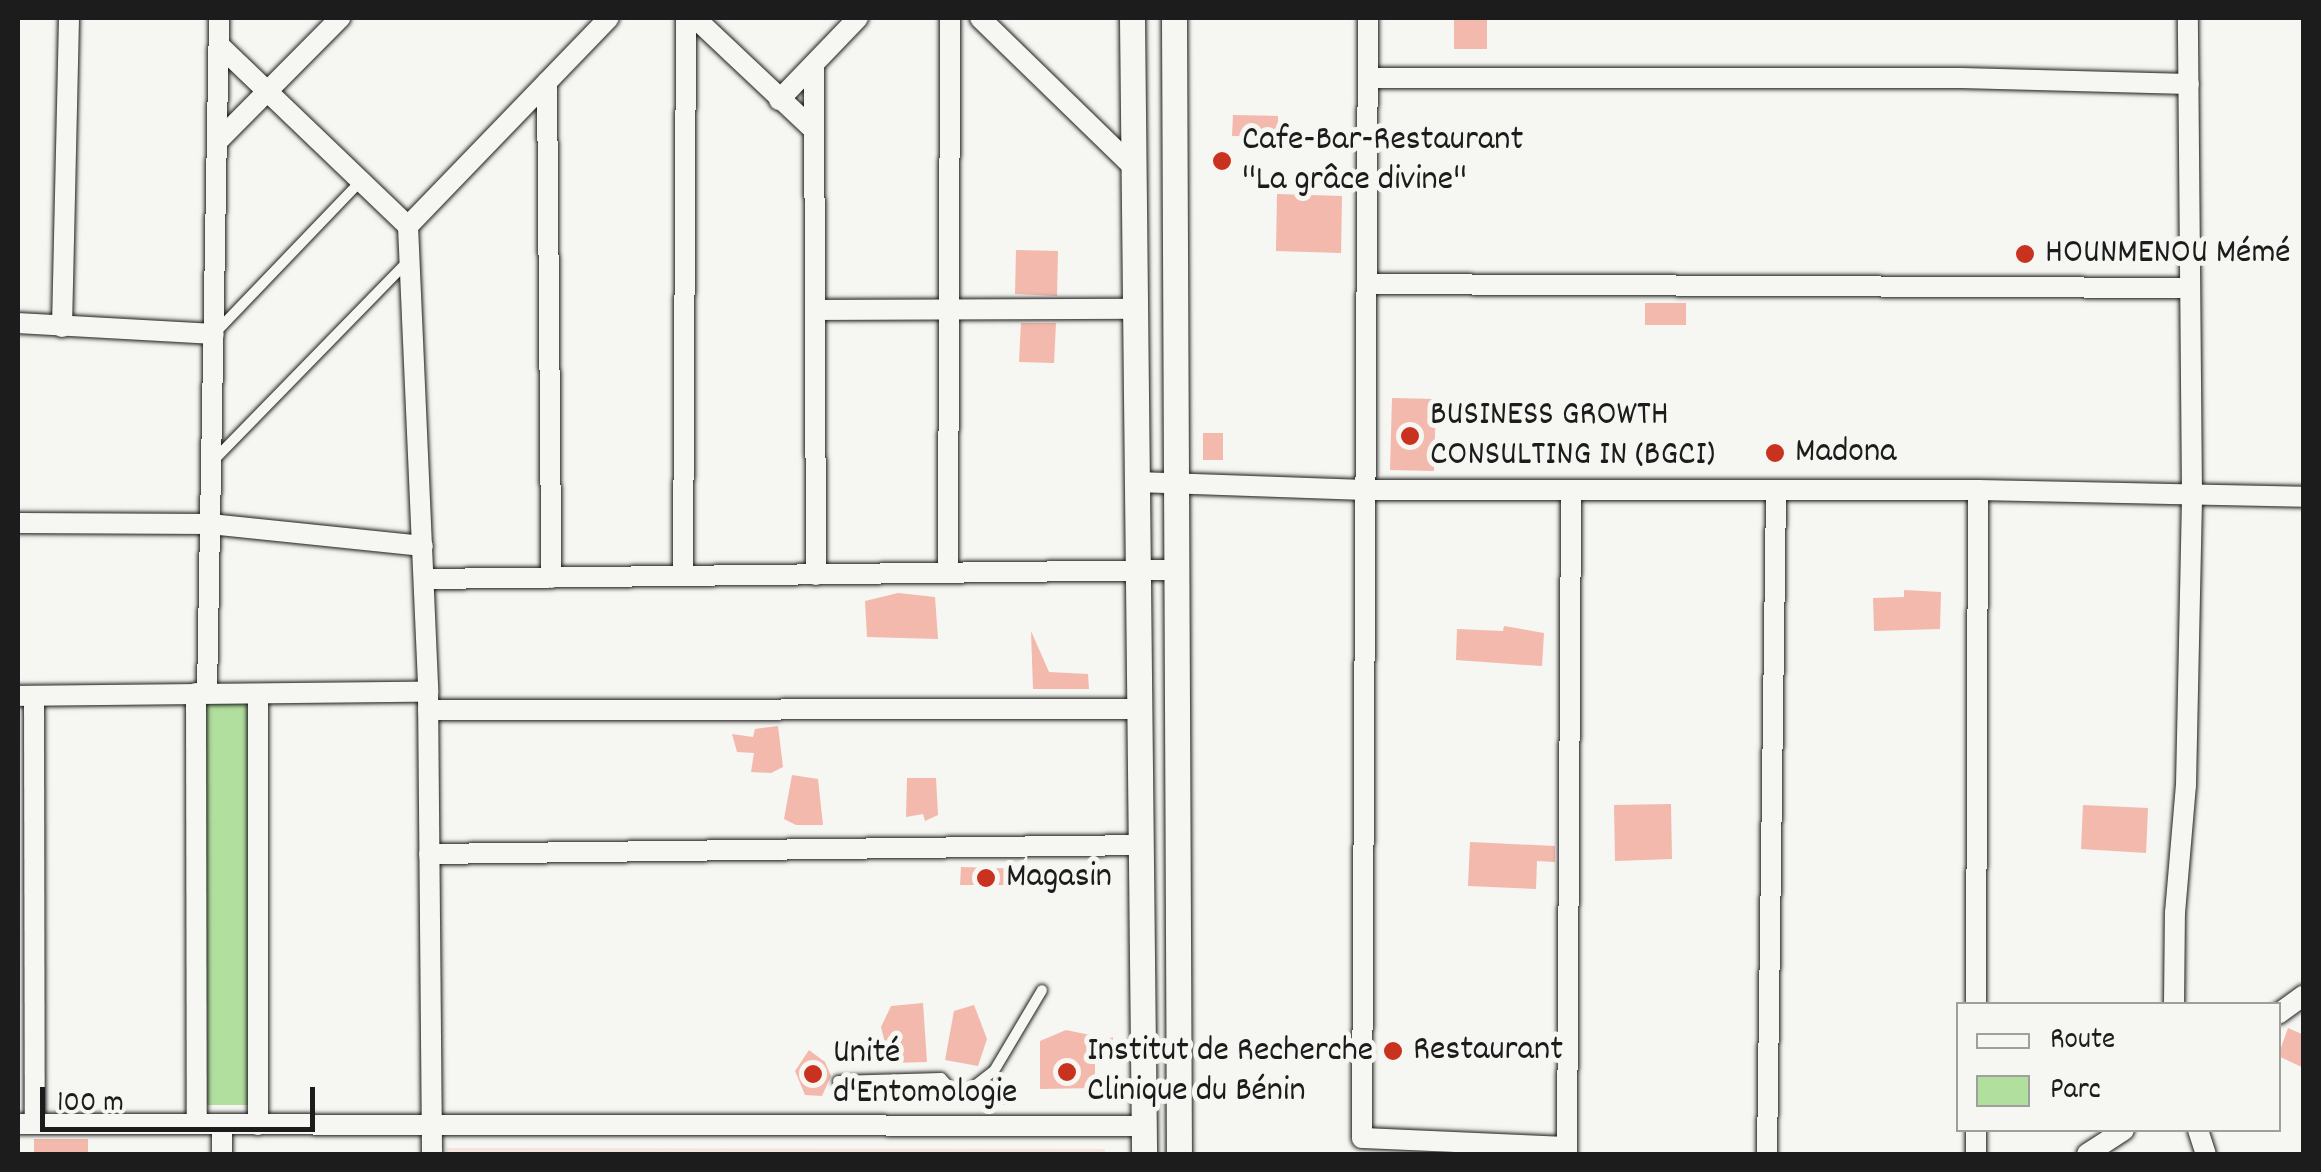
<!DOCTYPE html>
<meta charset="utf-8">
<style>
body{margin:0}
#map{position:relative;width:2321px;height:1172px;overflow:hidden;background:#f6f6f2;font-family:Dekko,sans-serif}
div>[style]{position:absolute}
.built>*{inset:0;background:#f5e4dd}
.green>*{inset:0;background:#b1df9e}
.building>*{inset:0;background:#f3b9ac}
.roads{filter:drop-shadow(0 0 2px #1c1c1c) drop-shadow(0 0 2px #1c1c1c)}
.service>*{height:10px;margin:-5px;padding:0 5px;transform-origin:5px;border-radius:5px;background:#f6f6f2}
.minor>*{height:20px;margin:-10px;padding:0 10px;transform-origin:10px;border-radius:10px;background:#f6f6f2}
.tertiary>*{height:25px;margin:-12.5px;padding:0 12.5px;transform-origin:12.5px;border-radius:12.5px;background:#f6f6f2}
.dots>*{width:28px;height:28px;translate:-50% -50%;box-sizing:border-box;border:5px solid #f6f6f2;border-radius:50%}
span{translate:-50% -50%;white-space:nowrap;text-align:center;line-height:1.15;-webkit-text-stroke:10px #f6f6f2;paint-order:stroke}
.poi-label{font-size:35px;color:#1c1c1c}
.left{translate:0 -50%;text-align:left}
.frame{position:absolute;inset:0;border:20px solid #1c1c1c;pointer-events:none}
.legend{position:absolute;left:1956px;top:1002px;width:325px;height:130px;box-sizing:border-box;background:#f6f6f2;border:2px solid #9f9f9c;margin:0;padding:12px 18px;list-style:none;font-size:30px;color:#1c1c1c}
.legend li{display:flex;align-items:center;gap:20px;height:50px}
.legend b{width:50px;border:2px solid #9f9f9c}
.scale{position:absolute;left:40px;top:1087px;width:275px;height:45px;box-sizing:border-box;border:5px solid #1c1c1c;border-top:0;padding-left:12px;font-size:30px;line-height:35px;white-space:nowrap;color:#1c1c1c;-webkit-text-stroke:8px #f6f6f2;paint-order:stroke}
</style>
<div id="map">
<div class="built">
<div style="clip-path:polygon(446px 1148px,1105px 1149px,1105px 1154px,446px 1154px)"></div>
</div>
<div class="green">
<div style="clip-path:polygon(203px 704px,252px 704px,251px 1105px,203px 1105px)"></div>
</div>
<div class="building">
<div style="clip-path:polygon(1454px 18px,1487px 18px,1487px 49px,1454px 49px)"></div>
<div style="clip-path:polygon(1233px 115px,1278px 116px,1278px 137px,1232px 136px)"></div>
<div style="clip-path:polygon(1277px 194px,1342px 196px,1341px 253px,1276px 251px)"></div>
<div style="clip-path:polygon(1016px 250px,1058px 251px,1057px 296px,1015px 294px)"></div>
<div style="clip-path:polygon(1645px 303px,1686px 303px,1686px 325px,1645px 325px)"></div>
<div style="clip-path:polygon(1021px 323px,1056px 323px,1054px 363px,1019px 362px)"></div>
<div style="clip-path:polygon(1392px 398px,1436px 399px,1434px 471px,1390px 470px)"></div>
<div style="clip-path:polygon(1203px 433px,1223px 433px,1223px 460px,1203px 460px)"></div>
<div style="clip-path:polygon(1904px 590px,1941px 592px,1940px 629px,1874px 631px,1873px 598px,1904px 597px)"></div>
<div style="clip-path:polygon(898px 593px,935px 597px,938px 639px,867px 637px,865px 601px)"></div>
<div style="clip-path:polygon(1504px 626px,1544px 633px,1542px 666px,1456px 660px,1457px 629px,1503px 631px)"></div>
<div style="clip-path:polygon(1031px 631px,1049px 672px,1088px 674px,1089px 689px,1033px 689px)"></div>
<div style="clip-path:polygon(778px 726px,783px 767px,771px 773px,751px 772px,754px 753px,737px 752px,732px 734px,753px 737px,755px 729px)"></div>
<div style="clip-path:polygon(792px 775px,818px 779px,823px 825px,796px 825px,784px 819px)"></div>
<div style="clip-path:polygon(907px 778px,936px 778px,938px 815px,925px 821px,923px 814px,906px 817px)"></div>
<div style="clip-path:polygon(1671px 804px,1672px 859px,1615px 861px,1614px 805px)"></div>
<div style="clip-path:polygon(2083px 805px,2148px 808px,2146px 853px,2081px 849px)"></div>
<div style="clip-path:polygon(1470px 842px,1555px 846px,1555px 862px,1537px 861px,1536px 889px,1468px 886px)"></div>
<div style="clip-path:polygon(961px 867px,1059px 870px,1059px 888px,1011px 878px,1009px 885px,960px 885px)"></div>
<div style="clip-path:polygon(923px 1003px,927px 1062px,890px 1063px,881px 1027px,891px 1006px)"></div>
<div style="clip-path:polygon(974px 1005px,987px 1039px,978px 1066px,945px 1060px,954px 1011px)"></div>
<div style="clip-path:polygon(2288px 1028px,2304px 1035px,2304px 1068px,2278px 1056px)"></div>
<div style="clip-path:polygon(1066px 1030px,1090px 1035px,1093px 1046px,1113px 1037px,1112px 1057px,1095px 1059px,1095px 1088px,1040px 1089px,1040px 1041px)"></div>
<div style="clip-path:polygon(809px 1050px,825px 1062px,831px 1076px,822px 1096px,805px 1095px,795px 1071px)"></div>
<div style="clip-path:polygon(1011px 1082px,1010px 1105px,984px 1105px,985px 1089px)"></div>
<div style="clip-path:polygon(34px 1139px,88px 1139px,88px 1154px,34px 1154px)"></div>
</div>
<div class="roads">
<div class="service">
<div style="left:216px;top:332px;width:209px;rotate:-46.2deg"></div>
<div style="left:212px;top:462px;width:284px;rotate:-45.7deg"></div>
<div style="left:838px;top:1081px;width:103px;rotate:-1.7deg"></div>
<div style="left:941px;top:1078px;width:18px;rotate:47deg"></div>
<div style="left:953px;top:1091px;width:15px"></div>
<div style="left:968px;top:1091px;width:33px;rotate:-38deg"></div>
<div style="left:994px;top:1071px;width:94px;rotate:-59.3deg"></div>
</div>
<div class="minor">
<div style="left:695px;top:18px;width:163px;rotate:43.3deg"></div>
<div style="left:980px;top:18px;width:214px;rotate:44.2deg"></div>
<div style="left:1368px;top:18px;width:1120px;rotate:90.31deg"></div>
<div style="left:1362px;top:1138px;width:205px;rotate:2.5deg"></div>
<div style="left:219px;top:45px;width:262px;rotate:43.8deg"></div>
<div style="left:408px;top:226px;width:466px;rotate:87.5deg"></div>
<div style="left:428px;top:692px;width:462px;rotate:89.5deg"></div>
<div style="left:814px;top:65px;width:510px;rotate:89.78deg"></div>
<div style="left:1369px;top:78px;width:592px"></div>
<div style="left:1961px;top:78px;width:228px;rotate:1.5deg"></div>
<div style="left:547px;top:82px;width:496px;rotate:89.5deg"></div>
<div style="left:779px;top:100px;width:114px;rotate:-46.1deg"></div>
<div style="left:217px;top:142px;width:175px;rotate:-45.2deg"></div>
<div style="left:408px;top:226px;width:289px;rotate:-46deg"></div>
<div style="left:1367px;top:284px;width:822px;rotate:0.28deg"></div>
<div style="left:815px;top:310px;width:320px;rotate:-0.2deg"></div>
<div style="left:18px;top:323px;width:196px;rotate:3.2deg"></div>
<div style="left:62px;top:327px;width:309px;rotate:-88.7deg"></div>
<div style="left:1137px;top:482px;width:228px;rotate:2deg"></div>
<div style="left:1365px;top:490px;width:613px"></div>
<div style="left:1978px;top:490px;width:326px;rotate:1.2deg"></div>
<div style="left:18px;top:523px;width:192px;rotate:0.3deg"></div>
<div style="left:210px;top:524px;width:214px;rotate:5.9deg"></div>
<div style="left:948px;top:573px;width:555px;rotate:-89.79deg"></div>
<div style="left:683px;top:576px;width:558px;rotate:-89.69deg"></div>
<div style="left:425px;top:579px;width:752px;rotate:-0.69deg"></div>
<div style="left:196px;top:693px;width:431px;rotate:89.9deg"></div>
<div style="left:207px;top:693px;width:675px;rotate:-88.98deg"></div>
<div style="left:258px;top:694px;width:431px;rotate:90deg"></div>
<div style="left:18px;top:696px;width:410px;rotate:-0.6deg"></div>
<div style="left:34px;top:696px;width:428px;rotate:89.9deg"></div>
<div style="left:428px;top:710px;width:712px;rotate:-0.08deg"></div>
<div style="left:429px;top:854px;width:712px;rotate:-0.72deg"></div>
<div style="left:1976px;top:1004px;width:514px;rotate:-89.78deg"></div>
<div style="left:2174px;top:1004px;width:91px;rotate:-89.4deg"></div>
<div style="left:2175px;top:913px;width:128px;rotate:-85.1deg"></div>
<div style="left:2186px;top:785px;width:290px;rotate:-88.8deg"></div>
<div style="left:2192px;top:495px;width:477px;rotate:-90.5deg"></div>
<div style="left:2278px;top:1014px;width:32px;rotate:-36deg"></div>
<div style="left:18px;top:1124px;width:1127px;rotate:0.1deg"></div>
<div style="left:2198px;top:1130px;width:25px;rotate:72deg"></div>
<div style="left:222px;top:1154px;width:29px;rotate:-90deg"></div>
<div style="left:1567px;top:1154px;width:664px;rotate:-89.65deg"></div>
<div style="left:1767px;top:1154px;width:662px;rotate:-89.22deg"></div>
<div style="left:1976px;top:1154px;width:24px;rotate:-90deg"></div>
<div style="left:2087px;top:1154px;width:44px;rotate:-33deg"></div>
</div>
<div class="tertiary">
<div style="left:1132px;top:18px;width:1136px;rotate:89.39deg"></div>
<div style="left:1174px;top:18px;width:1136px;rotate:89.75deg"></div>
</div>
</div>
<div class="dots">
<div style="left:1222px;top:161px;background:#c8321e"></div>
<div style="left:2025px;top:254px;background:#c8321e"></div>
<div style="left:1410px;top:436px;background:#c8321e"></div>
<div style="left:1775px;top:453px;background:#c8321e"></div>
<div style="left:986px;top:878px;background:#c8321e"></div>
<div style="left:1393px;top:1051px;background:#c8321e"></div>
<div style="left:1067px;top:1072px;background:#c8321e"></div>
<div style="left:813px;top:1074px;background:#c8321e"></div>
</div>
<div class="poi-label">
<span class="left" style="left:1242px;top:161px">Cafe-Bar-Restaurant<br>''La grâce divine''</span>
<span class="left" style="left:2045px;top:254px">HOUNMENOU Mémé</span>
<span class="left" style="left:1430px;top:436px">BUSINESS GROWTH<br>CONSULTING IN (BGCI)</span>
<span class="left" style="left:1795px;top:453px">Madona</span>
<span class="left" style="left:1006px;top:878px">Magasin</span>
<span class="left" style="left:1413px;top:1051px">Restaurant</span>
<span class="left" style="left:1087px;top:1072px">Institut de Recherche<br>Clinique du Bénin</span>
<span class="left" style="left:833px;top:1074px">Unité<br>d'Entomologie</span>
</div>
<div class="frame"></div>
<ul class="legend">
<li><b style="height:12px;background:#f6f6f2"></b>Route</li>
<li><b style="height:28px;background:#b1df9e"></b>Parc</li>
</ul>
<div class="scale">100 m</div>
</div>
